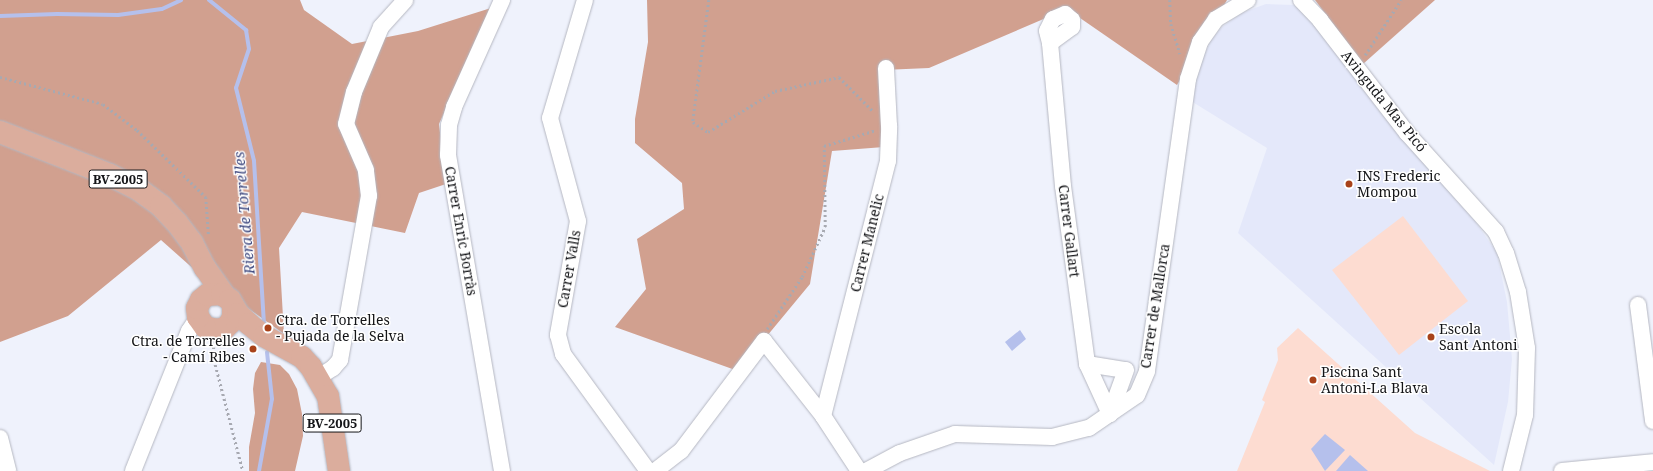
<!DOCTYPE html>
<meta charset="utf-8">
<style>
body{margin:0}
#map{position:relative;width:1653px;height:471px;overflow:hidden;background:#eff2fc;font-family:"Noto Serif",serif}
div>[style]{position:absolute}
.built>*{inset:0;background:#e4e8fa}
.green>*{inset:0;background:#fddcd1}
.forest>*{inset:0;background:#d1a08f}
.water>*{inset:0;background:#b5c0ec}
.stream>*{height:4px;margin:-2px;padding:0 2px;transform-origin:2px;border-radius:2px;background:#b5c0ec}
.path>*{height:2.5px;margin-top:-1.25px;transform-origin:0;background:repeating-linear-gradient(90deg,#a7a9b1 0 2px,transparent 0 5px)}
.roads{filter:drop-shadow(0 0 1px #b5b7c1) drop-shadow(0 0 1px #b5b7c1)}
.minor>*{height:16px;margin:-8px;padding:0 8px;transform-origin:8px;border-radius:8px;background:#fff}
.primary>*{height:22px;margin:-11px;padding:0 11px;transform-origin:11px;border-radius:11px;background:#dbad9d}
.dots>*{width:11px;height:11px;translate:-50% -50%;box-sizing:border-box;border:2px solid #fff;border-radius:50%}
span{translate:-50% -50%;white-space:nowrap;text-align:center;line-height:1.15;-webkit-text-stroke:3px #fff;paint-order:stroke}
.shield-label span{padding:1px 3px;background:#fff;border:1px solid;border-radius:3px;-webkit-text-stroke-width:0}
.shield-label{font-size:13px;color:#141518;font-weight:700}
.street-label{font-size:14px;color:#141518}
.poi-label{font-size:14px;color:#141518}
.left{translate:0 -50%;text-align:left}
.right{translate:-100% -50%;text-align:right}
.water-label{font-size:15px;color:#3b457c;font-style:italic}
</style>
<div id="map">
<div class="built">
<div style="clip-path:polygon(1266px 4px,1294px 5px,1304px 12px,1380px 112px,1475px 221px,1497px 253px,1507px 302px,1512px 359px,1508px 402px,1494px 465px,1238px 233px,1267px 148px,1191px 101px,1201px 62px,1211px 40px,1222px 27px,1241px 13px)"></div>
</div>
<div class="green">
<div style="clip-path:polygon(1403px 216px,1468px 301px,1399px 355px,1332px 270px)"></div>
<div style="clip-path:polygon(1298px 328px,1415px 433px,1490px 471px,1237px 471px,1265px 402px,1262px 400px,1278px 360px,1277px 348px)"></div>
</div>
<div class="forest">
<div style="clip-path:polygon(0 0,300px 0,304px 10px,352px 44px,418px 31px,491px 8px,439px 124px,446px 184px,419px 193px,405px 233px,302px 212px,279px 248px,284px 334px,197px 272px,161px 240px,68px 316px,0 342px)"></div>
<div style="clip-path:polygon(647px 0,1227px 0,1177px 85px,1067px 9px,929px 68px,883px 70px,884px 147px,832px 151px,810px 284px,738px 371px,615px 327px,646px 289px,637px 239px,684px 209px,682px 183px,635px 143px,635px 119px,648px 42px)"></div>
<div style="clip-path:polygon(1315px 0,1435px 0,1363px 64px)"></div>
<div style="clip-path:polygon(261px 362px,280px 365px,289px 374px,297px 389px,302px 414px,303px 436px,295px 471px,249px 471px,249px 447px,255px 413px,253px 389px,255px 373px)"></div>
</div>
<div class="water">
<div style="clip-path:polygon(1020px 330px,1026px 339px,1012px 351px,1005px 342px)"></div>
<div style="clip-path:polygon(1325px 434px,1345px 450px,1325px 471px,1311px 449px)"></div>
<div style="clip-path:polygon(1350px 455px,1368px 471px,1336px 471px)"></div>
</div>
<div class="stream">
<div style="left:209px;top:0;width:48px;rotate:39deg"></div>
<div style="left:246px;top:30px;width:19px;rotate:81deg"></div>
<div style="left:249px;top:49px;width:41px;rotate:108.4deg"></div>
<div style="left:236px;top:88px;width:75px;rotate:76.1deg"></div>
<div style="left:254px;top:161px;width:164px;rotate:86.5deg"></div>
<div style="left:0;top:16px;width:57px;rotate:-2deg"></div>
<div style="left:57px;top:14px;width:61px;rotate:0.9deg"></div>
<div style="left:118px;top:15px;width:44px;rotate:-7.8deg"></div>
<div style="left:162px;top:9px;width:21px;rotate:-25deg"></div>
<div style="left:259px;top:471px;width:73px;rotate:-79.8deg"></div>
<div style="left:272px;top:399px;width:47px;rotate:-96.1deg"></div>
</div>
<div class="path">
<div style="left:709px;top:0;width:123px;rotate:97.5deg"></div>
<div style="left:693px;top:122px;width:18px;rotate:34deg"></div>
<div style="left:708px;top:132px;width:79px;rotate:-31.5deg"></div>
<div style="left:775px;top:91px;width:66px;rotate:-12.3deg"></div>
<div style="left:839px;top:77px;width:48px;rotate:45deg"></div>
<div style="left:1170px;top:0;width:24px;rotate:88deg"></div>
<div style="left:1171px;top:24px;width:31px;rotate:73deg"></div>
<div style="left:1365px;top:55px;width:66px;rotate:-56.8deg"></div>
<div style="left:0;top:77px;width:106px;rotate:14.7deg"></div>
<div style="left:103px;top:104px;width:43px;rotate:37.4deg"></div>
<div style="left:137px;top:130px;width:96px;rotate:44.2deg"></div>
<div style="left:206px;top:197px;width:39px;rotate:86deg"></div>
<div style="left:767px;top:329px;width:63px;rotate:-56.1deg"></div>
<div style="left:802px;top:277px;width:55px;rotate:-65.3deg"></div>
<div style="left:825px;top:227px;width:81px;rotate:-90.7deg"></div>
<div style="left:824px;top:146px;width:54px;rotate:-17.1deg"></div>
<div style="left:214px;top:347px;width:8px;rotate:97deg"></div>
<div style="left:213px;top:355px;width:120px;rotate:75.5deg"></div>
</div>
<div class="roads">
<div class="minor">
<div style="left:585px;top:0;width:123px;rotate:106.5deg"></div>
<div style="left:550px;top:118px;width:107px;rotate:74.8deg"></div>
<div style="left:578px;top:221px;width:116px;rotate:100deg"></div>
<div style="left:558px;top:335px;width:20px;rotate:75deg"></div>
<div style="left:563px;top:354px;width:145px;rotate:54deg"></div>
<div style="left:1301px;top:0;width:28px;rotate:46deg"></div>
<div style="left:1320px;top:20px;width:143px;rotate:52.4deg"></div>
<div style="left:1407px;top:133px;width:133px;rotate:48deg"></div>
<div style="left:1496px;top:232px;width:23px;rotate:65deg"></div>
<div style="left:1506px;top:253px;width:41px;rotate:72.9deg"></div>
<div style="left:1518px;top:292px;width:57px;rotate:80.9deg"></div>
<div style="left:1527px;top:348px;width:67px;rotate:91.7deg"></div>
<div style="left:1525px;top:415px;width:58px;rotate:104deg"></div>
<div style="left:1050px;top:43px;width:27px;rotate:-36deg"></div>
<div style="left:1072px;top:27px;width:7px;rotate:-90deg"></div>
<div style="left:1072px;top:20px;width:9px;rotate:-139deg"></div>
<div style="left:1065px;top:14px;width:13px;rotate:157deg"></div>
<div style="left:1053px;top:19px;width:13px;rotate:117deg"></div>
<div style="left:1047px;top:31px;width:12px;rotate:76deg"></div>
<div style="left:1050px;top:43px;width:144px;rotate:84.8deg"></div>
<div style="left:1063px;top:186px;width:180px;rotate:82.3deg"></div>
<div style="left:1087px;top:364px;width:55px;rotate:65.3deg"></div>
<div style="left:1638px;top:305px;width:117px;rotate:82.6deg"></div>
<div style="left:1087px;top:364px;width:39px;rotate:9deg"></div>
<div style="left:1126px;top:370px;width:47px;rotate:110deg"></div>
<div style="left:319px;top:377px;width:17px;rotate:-33deg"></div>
<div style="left:333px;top:368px;width:11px;rotate:-49deg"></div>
<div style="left:340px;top:360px;width:167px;rotate:-80deg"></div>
<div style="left:369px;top:196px;width:26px;rotate:-97deg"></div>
<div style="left:366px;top:170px;width:50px;rotate:-113.5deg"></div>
<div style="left:346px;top:124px;width:33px;rotate:-76deg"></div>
<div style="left:354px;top:92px;width:70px;rotate:-67.4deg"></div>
<div style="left:381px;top:27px;width:36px;rotate:-48deg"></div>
<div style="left:823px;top:416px;width:263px;rotate:-75.7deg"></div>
<div style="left:888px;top:161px;width:35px;rotate:-88deg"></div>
<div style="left:889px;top:126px;width:58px;rotate:-93deg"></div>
<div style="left:0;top:438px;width:34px;rotate:76deg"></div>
<div style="left:133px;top:471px;width:151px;rotate:-68.2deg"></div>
<div style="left:189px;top:331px;width:17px;rotate:-57deg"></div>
<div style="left:502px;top:471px;width:321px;rotate:-99.7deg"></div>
<div style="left:448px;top:155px;width:30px;rotate:-88deg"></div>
<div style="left:449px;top:125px;width:19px;rotate:-74deg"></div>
<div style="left:454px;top:107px;width:117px;rotate:-65.8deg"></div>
<div style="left:655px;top:471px;width:33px;rotate:-38deg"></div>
<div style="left:681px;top:451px;width:138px;rotate:-53deg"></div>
<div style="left:764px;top:341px;width:95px;rotate:51.8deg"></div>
<div style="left:823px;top:416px;width:66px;rotate:56.8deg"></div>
<div style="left:866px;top:471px;width:38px;rotate:-28deg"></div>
<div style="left:900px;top:453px;width:58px;rotate:-19.1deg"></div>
<div style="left:955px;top:434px;width:97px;rotate:1.8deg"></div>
<div style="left:1052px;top:437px;width:38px;rotate:-14deg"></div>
<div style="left:1089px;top:428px;width:58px;rotate:-34.5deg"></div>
<div style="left:1137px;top:395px;width:26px;rotate:-67deg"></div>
<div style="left:1147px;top:371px;width:295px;rotate:-82deg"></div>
<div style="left:1188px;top:79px;width:39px;rotate:-72deg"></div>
<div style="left:1200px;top:42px;width:28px;rotate:-55deg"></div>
<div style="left:1216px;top:19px;width:37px;rotate:-31deg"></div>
<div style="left:1562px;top:471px;width:91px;rotate:-5.6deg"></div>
</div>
<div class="primary">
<div style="left:0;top:132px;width:118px;rotate:21.4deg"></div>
<div style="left:110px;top:175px;width:31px;rotate:27deg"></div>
<div style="left:138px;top:189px;width:29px;rotate:36deg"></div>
<div style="left:161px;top:206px;width:23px;rotate:47deg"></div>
<div style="left:177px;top:223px;width:25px;rotate:53deg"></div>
<div style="left:192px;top:243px;width:28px;rotate:63deg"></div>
<div style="left:205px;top:268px;width:35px;rotate:55deg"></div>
<div style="left:233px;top:308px;width:9px;rotate:90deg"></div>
<div style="left:233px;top:317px;width:7px;rotate:117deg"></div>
<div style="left:230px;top:323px;width:7px;rotate:135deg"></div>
<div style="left:225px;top:328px;width:8px;rotate:166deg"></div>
<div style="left:217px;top:330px;width:12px;rotate:-166deg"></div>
<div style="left:205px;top:327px;width:12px;rotate:-125deg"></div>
<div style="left:198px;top:317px;width:9px;rotate:-96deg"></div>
<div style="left:197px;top:308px;width:9px;rotate:-63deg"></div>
<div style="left:201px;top:300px;width:8px;rotate:-40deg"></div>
<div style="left:207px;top:295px;width:15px;rotate:-4deg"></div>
<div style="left:222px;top:294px;width:10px;rotate:37deg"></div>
<div style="left:230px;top:300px;width:16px;rotate:60deg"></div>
<div style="left:238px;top:314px;width:15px;rotate:42deg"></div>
<div style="left:249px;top:324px;width:19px;rotate:39deg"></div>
<div style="left:264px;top:336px;width:43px;rotate:28.9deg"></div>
<div style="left:302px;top:357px;width:13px;rotate:48deg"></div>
<div style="left:311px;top:367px;width:34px;rotate:60deg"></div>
<div style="left:328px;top:396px;width:76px;rotate:81.7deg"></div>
</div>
</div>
<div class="dots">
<div style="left:1349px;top:184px;background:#a8421a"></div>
<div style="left:268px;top:328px;background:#a8421a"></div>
<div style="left:1431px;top:337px;background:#a8421a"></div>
<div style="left:253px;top:349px;background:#a8421a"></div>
<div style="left:1313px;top:380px;background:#a8421a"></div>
</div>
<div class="shield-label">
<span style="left:118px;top:179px">BV-2005</span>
<span style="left:332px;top:423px">BV-2005</span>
</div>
<div class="street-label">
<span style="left:1384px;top:101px;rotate:51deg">Avinguda Mas Picó</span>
<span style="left:461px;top:231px;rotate:80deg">Carrer Enric Borràs</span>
<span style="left:1069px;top:231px;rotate:83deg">Carrer Gallart</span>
<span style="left:867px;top:243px;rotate:-76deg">Carrer Manelic</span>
<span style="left:569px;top:269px;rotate:-80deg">Carrer Valls</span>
<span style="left:1155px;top:306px;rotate:-81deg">Carrer de Mallorca</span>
</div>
<div class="poi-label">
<span class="left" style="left:1357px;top:184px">INS Frederic<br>Mompou</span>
<span class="left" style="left:276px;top:328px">Ctra. de Torrelles<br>- Pujada de la Selva</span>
<span class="left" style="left:1439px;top:337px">Escola<br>Sant Antoni</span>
<span class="right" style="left:245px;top:349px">Ctra. de Torrelles<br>- Camí Ribes</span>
<span class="left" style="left:1321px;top:380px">Piscina Sant<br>Antoni-La Blava</span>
</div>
<div class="water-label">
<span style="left:244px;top:213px;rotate:-95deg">Riera de Torrelles</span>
</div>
</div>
